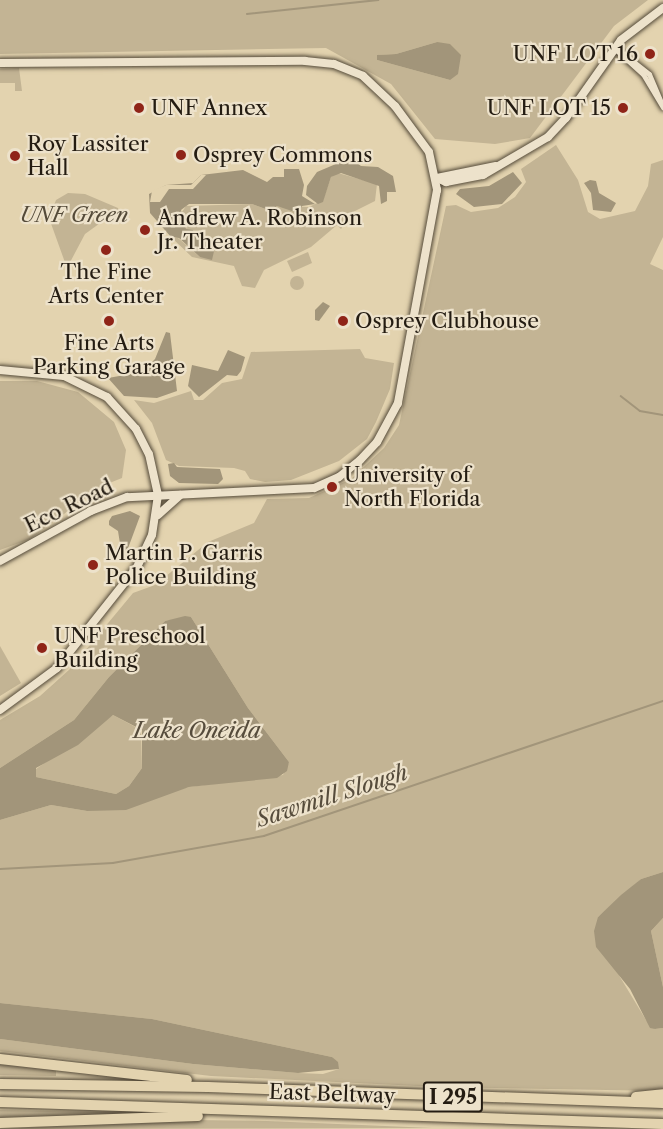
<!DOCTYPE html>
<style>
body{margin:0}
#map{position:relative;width:663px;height:1129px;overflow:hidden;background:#e3d3af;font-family:"Libre Caslon Text",serif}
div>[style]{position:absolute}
.green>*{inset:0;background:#c3b494}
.round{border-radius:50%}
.water>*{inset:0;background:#a2957a}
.pier>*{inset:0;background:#e3d3af}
.stream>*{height:1.5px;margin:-0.75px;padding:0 0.75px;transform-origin:0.75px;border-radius:0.75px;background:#a2957a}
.roads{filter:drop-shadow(0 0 2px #544a39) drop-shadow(0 0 2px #544a39)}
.street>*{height:5px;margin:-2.5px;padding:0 2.5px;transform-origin:2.5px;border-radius:2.5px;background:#ede2cb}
.secondary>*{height:8px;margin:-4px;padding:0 4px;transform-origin:4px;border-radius:4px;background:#ede2cb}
.highway>*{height:10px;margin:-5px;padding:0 5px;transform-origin:5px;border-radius:5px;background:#e3d3af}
.dots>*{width:16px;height:16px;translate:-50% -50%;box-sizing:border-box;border:3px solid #ede2cb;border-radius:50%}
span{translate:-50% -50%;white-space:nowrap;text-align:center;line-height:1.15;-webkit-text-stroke:4.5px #ede2cb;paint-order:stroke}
.shield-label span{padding:2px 4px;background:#ede2cb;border:2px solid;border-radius:4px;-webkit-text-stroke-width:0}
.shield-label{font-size:20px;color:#241c12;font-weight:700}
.poi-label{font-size:21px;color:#241c12}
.right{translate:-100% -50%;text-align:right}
.left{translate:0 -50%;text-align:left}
.park-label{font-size:21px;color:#544a39;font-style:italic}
.street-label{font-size:21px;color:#241c12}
.water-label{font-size:22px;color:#564c3c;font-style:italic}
</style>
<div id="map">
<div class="green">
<div style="clip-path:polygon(evenodd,0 0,648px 0,614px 26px,530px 138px,495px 144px,435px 139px,391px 84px,326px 48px,0 54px,0 0,437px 42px,450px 80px,377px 60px,378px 55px,396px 54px,437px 42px)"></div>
<div style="clip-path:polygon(19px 68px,22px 91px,15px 91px,15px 83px,0 83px,0 69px)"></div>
<div style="clip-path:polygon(556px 145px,578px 180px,588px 212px,600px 219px,635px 211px,648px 186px,651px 164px,663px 160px,663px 237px,650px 264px,663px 270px,663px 872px,641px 879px,598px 917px,620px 977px,646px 1020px,655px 1029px,663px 1028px,663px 1091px,439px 1087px,211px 1076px,0 1051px,0 1039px,193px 1064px,298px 1073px,323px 1074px,339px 1069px,332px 1057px,152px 1019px,0 1003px,0 820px,51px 805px,87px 811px,189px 787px,283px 775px,289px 762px,248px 708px,191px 617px,165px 621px,109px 677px,74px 720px,0 768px,0 720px,40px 696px,70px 669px,133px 593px,155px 585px,208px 542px,254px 523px,267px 499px,309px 498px,351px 479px,384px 448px,399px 425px,446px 206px,456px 205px,471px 212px,498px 208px,515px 197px,526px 182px,521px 169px)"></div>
<div style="clip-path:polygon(338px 173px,377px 184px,375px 201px,353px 212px,341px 229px,337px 225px,311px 247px,264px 270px,255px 288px,242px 286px,234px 266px,192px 257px,172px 238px,178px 238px,200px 257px,213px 256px,213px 246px,186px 229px,187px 224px,180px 215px,186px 206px,252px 204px,271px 211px,277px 206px,309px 207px,323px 200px,331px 177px)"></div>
<div style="clip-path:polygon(68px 193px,85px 194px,118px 208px,120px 215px,103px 221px,85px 234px,67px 268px,49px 218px,56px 200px)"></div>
<div style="clip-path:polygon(308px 252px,312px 263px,292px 272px,287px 261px)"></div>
<div class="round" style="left:290px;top:276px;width:14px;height:14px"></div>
<div style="clip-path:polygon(360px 349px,365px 358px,394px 363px,390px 389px,376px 422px,367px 439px,339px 461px,291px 480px,265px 482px,250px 479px,245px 471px,234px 468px,179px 466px,166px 460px,152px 423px,134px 400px,154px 403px,191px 391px,194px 400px,203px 400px,222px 383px,242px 379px,251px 352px)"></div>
<div style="clip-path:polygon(0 381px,37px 381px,78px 392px,114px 422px,126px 450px,122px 478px,102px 486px,30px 539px,0 550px)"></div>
<div style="clip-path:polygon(0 646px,21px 683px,0 696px)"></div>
<div style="clip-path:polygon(113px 715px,141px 730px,142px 768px,129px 786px,116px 794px,36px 777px,36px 769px)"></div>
<div style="clip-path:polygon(663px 918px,663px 987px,651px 931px)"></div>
<div style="clip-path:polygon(0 1064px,56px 1070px,56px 1076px,0 1075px)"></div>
<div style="clip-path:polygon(0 1110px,145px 1113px,0 1120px)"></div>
<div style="clip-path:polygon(191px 1120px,267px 1121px,432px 1128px,0 1129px)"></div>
</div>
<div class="water">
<div style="clip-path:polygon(437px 42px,450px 44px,461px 55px,458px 74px,450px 80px,377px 60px,377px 55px,396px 54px)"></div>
<div style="clip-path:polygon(350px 158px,361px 166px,378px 167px,393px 176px,396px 192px,387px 192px,387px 201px,381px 204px,379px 186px,341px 173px,331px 177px,323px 202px,318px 204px,306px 195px,307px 186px,317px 172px)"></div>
<div style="clip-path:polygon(284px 169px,299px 169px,304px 185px,302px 196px,315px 204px,302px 206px,298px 213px,277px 206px,271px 211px,252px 204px,189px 204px,181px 210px,186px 229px,193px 230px,194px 235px,215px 247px,212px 260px,200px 257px,179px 238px,171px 237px,150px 213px,149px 194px,166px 185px,193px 183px,201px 175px,243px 170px,267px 182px,273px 177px,284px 177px)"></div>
<div style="clip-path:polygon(513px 172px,522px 183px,502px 204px,474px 207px,456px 194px,460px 189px,489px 186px)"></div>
<div style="clip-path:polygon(590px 180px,596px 181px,599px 193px,616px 203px,611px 212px,593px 210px,591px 193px,584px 183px)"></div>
<div style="clip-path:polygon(323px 302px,330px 306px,319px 321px,315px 320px,315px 310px)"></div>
<div style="clip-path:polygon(166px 332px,170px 333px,177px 391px,157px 398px,124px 396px,108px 378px,142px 372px,155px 359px)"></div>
<div style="clip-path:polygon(228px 350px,245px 357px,241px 371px,237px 376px,227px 375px,199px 397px,188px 386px,192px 365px,218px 371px)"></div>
<div style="clip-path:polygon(174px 463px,177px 467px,220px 469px,223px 479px,218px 484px,179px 483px,170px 476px,168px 464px)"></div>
<div style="clip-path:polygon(130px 511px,140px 516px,127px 551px,121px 550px,118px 531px,109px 525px,109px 521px,112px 516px)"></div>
<div style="clip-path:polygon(evenodd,185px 616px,191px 617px,248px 708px,289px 762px,287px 771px,277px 778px,189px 787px,126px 810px,87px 811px,51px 805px,0 820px,0 768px,74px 720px,109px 677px,165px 621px,185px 616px,113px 715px,142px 730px,142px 768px,129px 786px,116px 794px,36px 777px,36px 768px,78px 745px,113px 715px)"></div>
<div style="clip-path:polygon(663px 872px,663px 918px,651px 931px,663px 987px,663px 1028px,655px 1029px,650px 1028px,630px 989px,596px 947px,594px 931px,598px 917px,621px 895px,641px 879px)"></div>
<div style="clip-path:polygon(0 1003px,152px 1019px,332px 1057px,338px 1062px,339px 1069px,298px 1073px,193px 1064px,0 1039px)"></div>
</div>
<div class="pier">
<div style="clip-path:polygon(201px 175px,206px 175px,193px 189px,169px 189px,160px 202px,150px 202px,152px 191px,166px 185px,191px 185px)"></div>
</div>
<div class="stream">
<div style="left:247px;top:14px;width:132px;rotate:-6.1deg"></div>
<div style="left:621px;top:396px;width:24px;rotate:38deg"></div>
<div style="left:640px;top:411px;width:23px;rotate:10deg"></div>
<div style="left:0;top:869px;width:113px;rotate:-3deg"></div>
<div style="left:113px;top:863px;width:153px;rotate:-10.1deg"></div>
<div style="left:264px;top:836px;width:421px;rotate:-18.7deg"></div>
</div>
<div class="roads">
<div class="street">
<div style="left:614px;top:48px;width:39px;rotate:42deg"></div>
<div style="left:643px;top:74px;width:39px;rotate:59deg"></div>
<div style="left:616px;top:48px;width:42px;rotate:38.2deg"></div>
<div style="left:649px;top:74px;width:30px;rotate:67deg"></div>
</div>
<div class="secondary">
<div style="left:0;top:63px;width:305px;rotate:-0.4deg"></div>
<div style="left:305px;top:61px;width:29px;rotate:6deg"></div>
<div style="left:334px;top:64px;width:31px;rotate:22deg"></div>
<div style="left:363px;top:76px;width:44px;rotate:43.2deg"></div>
<div style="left:395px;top:106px;width:57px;rotate:53.5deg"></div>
<div style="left:429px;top:152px;width:39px;rotate:78deg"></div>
<div style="left:437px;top:190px;width:217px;rotate:100.4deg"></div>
<div style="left:398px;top:403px;width:44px;rotate:118.3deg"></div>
<div style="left:377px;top:442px;width:25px;rotate:133deg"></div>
<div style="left:360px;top:460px;width:27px;rotate:141deg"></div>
<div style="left:339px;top:477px;width:27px;rotate:156deg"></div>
<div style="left:314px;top:488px;width:187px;rotate:177.2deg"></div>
<div style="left:127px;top:497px;width:39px;rotate:159deg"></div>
<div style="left:91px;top:511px;width:104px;rotate:151.2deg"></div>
<div style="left:437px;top:178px;width:10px;rotate:24deg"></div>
<div style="left:446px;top:182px;width:38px;rotate:-11deg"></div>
<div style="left:483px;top:175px;width:75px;rotate:-30.3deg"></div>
<div style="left:548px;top:137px;width:26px;rotate:-47deg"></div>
<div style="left:566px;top:118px;width:95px;rotate:-54.8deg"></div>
<div style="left:621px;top:40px;width:53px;rotate:-37.3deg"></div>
<div style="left:437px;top:178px;width:60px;rotate:-11.5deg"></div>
<div style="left:0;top:370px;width:64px;rotate:5.4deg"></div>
<div style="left:64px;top:376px;width:48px;rotate:26deg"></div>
<div style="left:107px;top:397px;width:43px;rotate:47.8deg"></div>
<div style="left:136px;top:429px;width:28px;rotate:63deg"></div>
<div style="left:149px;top:454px;width:42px;rotate:77.6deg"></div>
<div style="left:158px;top:495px;width:40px;rotate:98.5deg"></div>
<div style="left:152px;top:535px;width:35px;rotate:115deg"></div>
<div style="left:137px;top:567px;width:129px;rotate:128.4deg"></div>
<div style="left:57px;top:668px;width:71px;rotate:143.6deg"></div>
<div style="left:158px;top:515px;width:30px;rotate:-42deg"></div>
</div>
<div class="highway">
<div style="left:0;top:1059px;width:188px;rotate:6.4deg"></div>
<div style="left:0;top:1084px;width:208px;rotate:0.8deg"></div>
<div style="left:208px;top:1087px;width:455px;rotate:2deg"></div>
<div style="left:636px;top:1097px;width:27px;rotate:-6deg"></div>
<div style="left:0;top:1102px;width:663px;rotate:1.9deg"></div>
<div style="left:0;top:1123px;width:198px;rotate:-2deg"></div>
</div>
</div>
<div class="dots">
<div style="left:650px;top:54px;background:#8f2418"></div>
<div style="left:139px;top:108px;background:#8f2418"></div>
<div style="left:623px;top:108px;background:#8f2418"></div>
<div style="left:181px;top:155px;background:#8f2418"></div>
<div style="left:15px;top:156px;background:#8f2418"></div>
<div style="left:145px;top:230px;background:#8f2418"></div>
<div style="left:106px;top:250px;background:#8f2418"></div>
<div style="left:109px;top:321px;background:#8f2418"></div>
<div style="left:343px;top:321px;background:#8f2418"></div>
<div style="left:332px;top:487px;background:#8f2418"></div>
<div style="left:93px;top:565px;background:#8f2418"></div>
<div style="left:42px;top:648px;background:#8f2418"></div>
</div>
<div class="shield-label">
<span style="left:453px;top:1097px">I 295</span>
</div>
<div class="poi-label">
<span class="right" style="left:638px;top:54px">UNF LOT 16</span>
<span class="left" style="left:151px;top:108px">UNF Annex</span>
<span class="right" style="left:611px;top:108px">UNF LOT 15</span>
<span class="left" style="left:27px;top:156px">Roy Lassiter<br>Hall</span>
<span class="left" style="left:193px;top:155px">Osprey Commons</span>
<span class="left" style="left:157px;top:230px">Andrew A. Robinson<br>Jr. Theater</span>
<span style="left:106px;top:284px">The Fine<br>Arts Center</span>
<span class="left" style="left:355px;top:321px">Osprey Clubhouse</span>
<span style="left:109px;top:355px">Fine Arts<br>Parking Garage</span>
<span class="left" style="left:344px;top:487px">University of<br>North Florida</span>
<span class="left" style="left:105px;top:565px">Martin P. Garris<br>Police Building</span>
<span class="left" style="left:54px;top:648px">UNF Preschool<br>Building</span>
</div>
<div class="park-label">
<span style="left:74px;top:215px">UNF Green</span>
</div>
<div class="street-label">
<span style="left:69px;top:506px;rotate:-26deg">Eco Road</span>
<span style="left:332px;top:1094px;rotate:2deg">East Beltway</span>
</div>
<div class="water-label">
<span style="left:197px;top:731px">Lake Oneida</span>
<span style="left:332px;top:796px;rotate:-18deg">Sawmill Slough</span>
</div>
</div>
